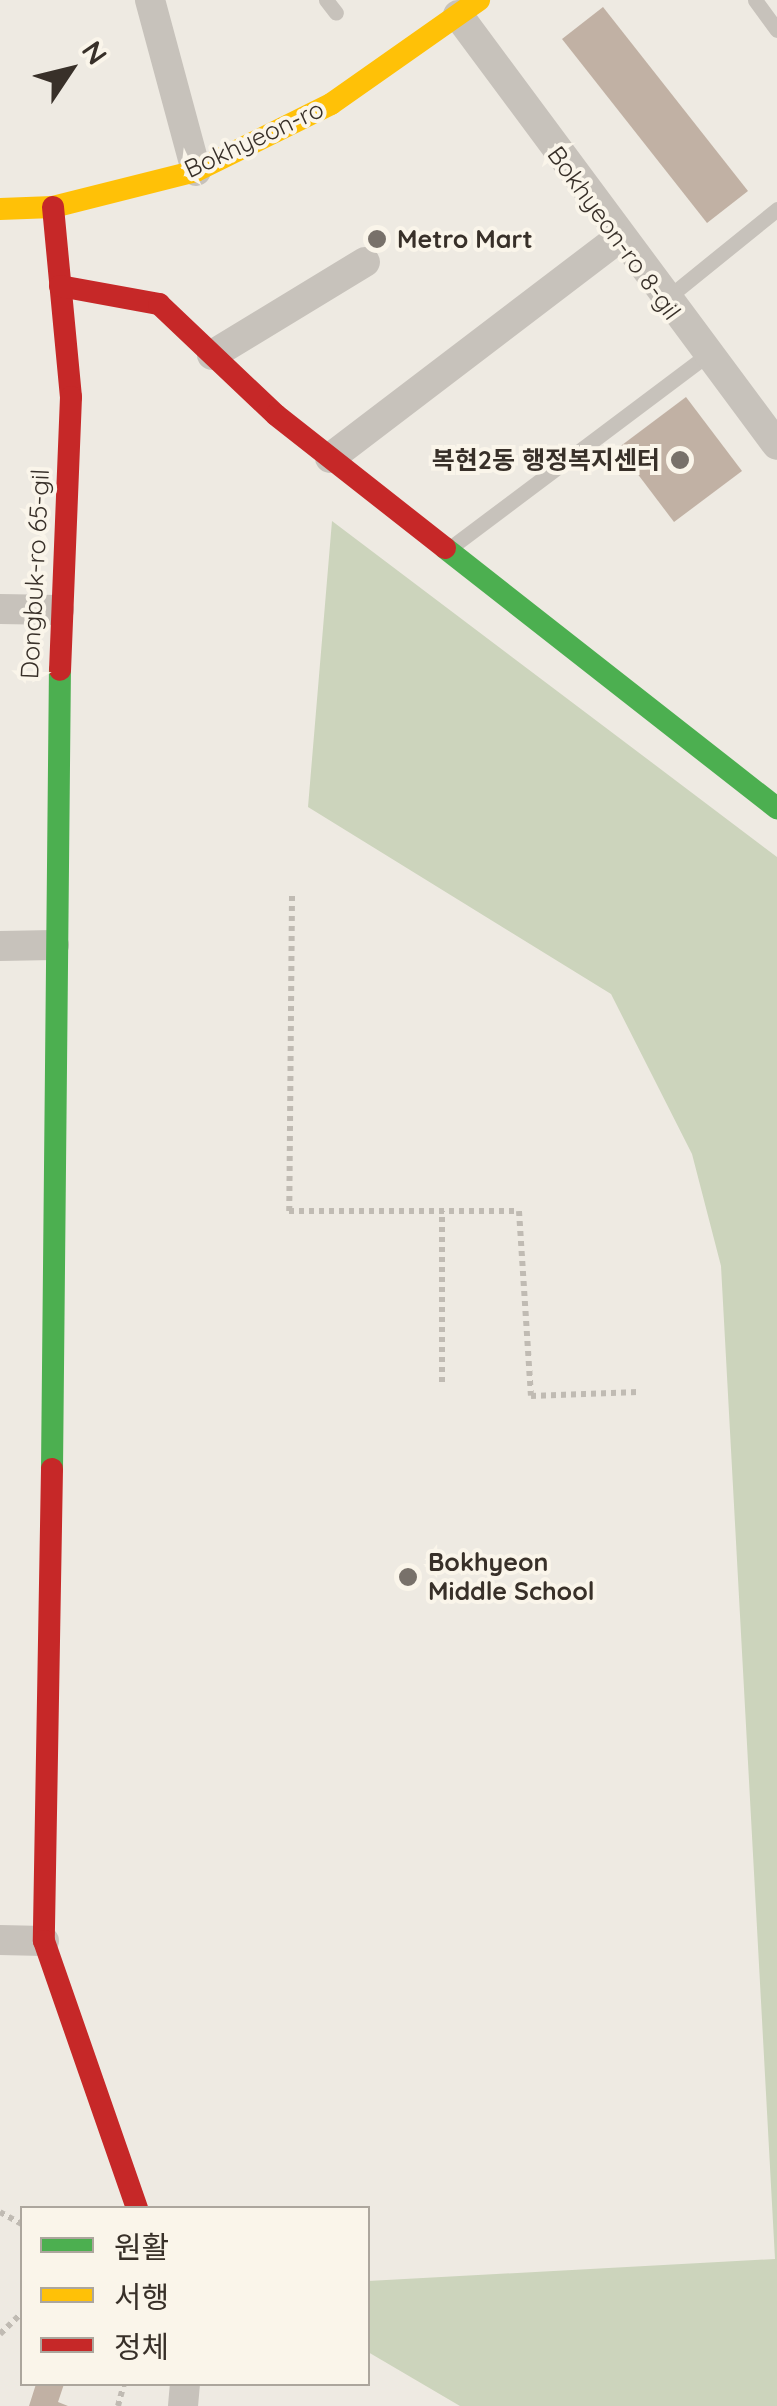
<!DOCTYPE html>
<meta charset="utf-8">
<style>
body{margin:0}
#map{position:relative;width:777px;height:2406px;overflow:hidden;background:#eeeae2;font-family:Quicksand,"Noto Sans KR",sans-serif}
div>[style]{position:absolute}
.green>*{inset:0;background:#ccd4bc}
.building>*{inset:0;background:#c1b1a4}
.path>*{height:6px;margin-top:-3px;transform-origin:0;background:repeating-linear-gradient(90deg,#c0bbb3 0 5px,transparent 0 10px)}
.lane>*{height:15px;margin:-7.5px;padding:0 7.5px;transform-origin:7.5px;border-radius:7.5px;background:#c7c2bb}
.street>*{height:30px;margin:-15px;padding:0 15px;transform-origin:15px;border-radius:15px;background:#c7c2bb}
.fast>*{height:22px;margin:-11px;padding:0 11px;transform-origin:11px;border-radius:11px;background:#4caf50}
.slow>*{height:22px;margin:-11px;padding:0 11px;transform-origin:11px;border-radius:11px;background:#ffc107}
.jam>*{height:22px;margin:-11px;padding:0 11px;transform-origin:11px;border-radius:11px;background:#c62828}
.dots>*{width:28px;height:28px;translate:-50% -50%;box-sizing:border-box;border:5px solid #faf5ea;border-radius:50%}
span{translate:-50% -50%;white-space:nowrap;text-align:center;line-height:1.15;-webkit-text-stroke:8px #faf5ea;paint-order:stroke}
.street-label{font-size:25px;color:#383029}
.poi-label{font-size:25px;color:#383029;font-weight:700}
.left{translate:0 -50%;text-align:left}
.right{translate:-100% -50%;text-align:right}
.legend{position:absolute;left:20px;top:2206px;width:350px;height:180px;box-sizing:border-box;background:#faf5ea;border:2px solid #aca69d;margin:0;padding:12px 18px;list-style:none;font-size:30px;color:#383029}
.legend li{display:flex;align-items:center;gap:20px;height:50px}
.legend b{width:50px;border:2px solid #aca69d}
.north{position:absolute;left:20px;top:20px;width:100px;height:100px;-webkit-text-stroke:8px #faf5ea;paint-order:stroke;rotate:55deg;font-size:28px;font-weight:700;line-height:40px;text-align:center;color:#383029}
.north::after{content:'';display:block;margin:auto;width:35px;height:45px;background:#383029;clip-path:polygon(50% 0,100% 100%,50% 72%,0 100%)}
</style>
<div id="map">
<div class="green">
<div style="clip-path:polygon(332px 521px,777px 857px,777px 2406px,460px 2406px,368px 2352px,368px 2281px,775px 2259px,721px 1266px,692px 1154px,611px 994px,308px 807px)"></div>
</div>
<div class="building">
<div style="clip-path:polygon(603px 7px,748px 191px,707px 223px,562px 39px)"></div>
<div style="clip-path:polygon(686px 397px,742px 471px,674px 522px,618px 448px)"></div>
<div style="clip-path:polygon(36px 2384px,64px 2384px,58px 2402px,68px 2406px,29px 2406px)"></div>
</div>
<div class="path">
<div style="left:292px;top:896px;width:315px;rotate:90.5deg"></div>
<div style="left:289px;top:1211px;width:230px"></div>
<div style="left:519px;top:1211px;width:185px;rotate:86.3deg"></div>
<div style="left:531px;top:1396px;width:107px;rotate:-2.1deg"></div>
<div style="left:442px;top:1382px;width:171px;rotate:-90deg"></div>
<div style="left:0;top:2212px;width:25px;rotate:29deg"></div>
<div style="left:0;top:2334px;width:30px;rotate:-44deg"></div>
<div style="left:118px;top:2406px;width:23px;rotate:-75deg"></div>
</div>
<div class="lane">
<div style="left:326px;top:0;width:16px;rotate:52deg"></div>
<div style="left:755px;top:0;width:37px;rotate:54deg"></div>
<div style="left:666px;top:299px;width:143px;rotate:-39deg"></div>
<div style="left:450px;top:548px;width:318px;rotate:-36.9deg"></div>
</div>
<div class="street">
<div style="left:150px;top:0;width:177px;rotate:74.9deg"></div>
<div style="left:458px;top:15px;width:535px;rotate:53.43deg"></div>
<div style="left:212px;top:355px;width:179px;rotate:-31.3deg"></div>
<div style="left:330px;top:458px;width:360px;rotate:-37.3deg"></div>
<div style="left:0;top:609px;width:59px;rotate:1deg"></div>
<div style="left:0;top:946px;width:54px;rotate:-1.1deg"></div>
<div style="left:0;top:1940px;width:44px;rotate:1.3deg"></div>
<div style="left:183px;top:2406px;width:22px;rotate:-85deg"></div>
</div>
<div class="fast">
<div style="left:445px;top:548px;width:422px;rotate:38.1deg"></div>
<div style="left:52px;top:1469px;width:799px;rotate:-89.43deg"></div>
</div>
<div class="slow">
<div style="left:0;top:209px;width:53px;rotate:-2.2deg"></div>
<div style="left:53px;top:207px;width:147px;rotate:-14.1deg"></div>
<div style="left:196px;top:171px;width:151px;rotate:-26.4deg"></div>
<div style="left:331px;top:104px;width:181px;rotate:-35.1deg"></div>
</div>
<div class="jam">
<div style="left:53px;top:207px;width:191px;rotate:84.6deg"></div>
<div style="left:71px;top:397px;width:273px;rotate:92.3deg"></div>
<div style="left:60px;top:286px;width:101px;rotate:10.3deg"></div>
<div style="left:159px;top:304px;width:161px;rotate:43.5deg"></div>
<div style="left:276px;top:415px;width:215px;rotate:38.2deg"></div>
<div style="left:52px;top:1469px;width:472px;rotate:91deg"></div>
<div style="left:44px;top:1941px;width:283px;rotate:70.8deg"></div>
</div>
<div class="dots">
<div style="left:377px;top:239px;background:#78716a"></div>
<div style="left:680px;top:460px;background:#78716a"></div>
<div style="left:408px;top:1577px;background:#78716a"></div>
</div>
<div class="street-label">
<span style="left:254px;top:139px;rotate:-25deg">Bokhyeon-ro</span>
<span style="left:614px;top:233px;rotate:54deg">Bokhyeon-ro 8-gil</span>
<span style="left:35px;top:574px;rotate:-87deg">Dongbuk-ro 65-gil</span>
</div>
<div class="poi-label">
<span class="left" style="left:397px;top:239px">Metro Mart</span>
<span class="right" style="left:660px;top:460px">복현2동 행정복지센터</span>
<span class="left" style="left:428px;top:1577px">Bokhyeon<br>Middle School</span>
</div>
<ul class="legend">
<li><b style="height:12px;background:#4caf50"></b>원활</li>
<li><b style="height:12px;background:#ffc107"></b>서행</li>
<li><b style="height:12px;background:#c62828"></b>정체</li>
</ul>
<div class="north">N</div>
</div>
